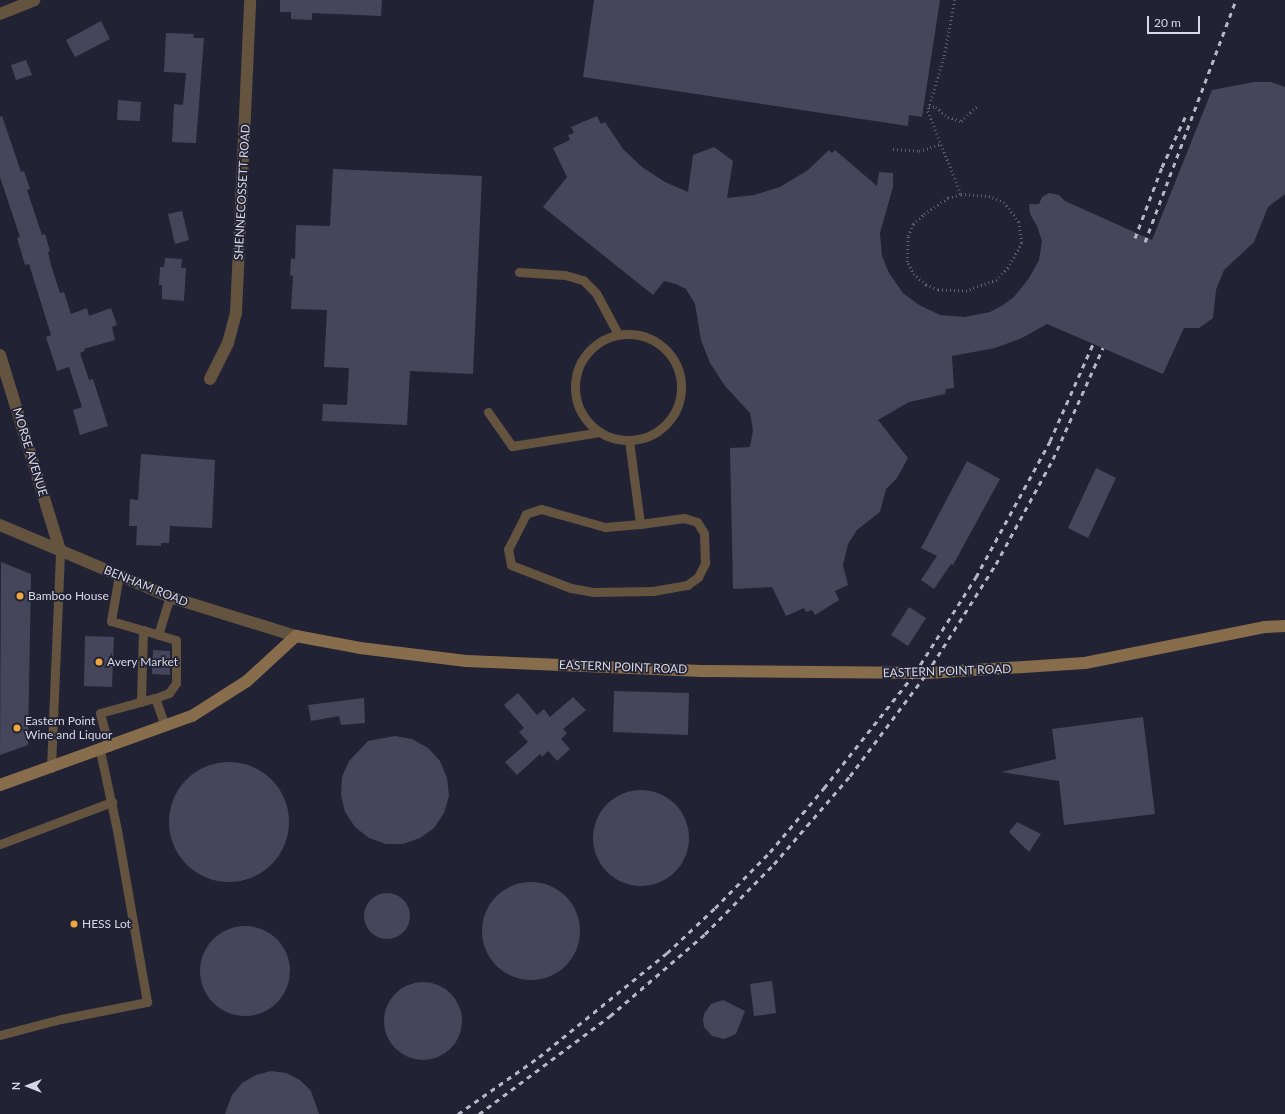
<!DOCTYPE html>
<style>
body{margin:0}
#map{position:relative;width:1285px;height:1114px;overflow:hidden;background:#222235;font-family:Lato,sans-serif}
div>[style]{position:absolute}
.building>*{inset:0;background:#45465b}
.round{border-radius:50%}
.path>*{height:2.5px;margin-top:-1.25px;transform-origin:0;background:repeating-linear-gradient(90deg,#5e5e6f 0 1px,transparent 0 4px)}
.lane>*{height:9px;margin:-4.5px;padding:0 4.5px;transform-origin:4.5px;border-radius:4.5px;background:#63533f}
.lane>.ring{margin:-4.5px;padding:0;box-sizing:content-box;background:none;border:9px solid #63533f;border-radius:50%}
.street>*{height:12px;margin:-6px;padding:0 6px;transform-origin:6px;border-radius:6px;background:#63533f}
.secondary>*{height:12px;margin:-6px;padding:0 6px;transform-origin:6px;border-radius:6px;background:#876d4c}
.rail>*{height:3px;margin-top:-1.5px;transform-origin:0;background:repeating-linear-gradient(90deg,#b6b7c5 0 5px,transparent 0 10px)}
.dots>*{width:11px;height:11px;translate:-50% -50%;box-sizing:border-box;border:2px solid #222235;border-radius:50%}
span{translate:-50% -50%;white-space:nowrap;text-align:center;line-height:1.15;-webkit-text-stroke:3.5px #222235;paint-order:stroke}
.street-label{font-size:12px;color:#d7d8e5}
.poi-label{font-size:12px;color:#d7d8e5}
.left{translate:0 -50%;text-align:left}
.north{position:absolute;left:8px;top:1066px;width:40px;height:40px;-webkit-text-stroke:3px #222235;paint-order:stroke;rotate:270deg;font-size:11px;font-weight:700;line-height:16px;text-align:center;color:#d7d8e5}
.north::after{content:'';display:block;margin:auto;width:14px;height:18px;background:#d7d8e5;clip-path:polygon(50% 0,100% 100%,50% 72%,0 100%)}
.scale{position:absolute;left:1147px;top:16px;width:53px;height:18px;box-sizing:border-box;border:2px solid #d7d8e5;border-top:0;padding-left:5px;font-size:12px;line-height:14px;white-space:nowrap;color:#d7d8e5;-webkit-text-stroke:3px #222235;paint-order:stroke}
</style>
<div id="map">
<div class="building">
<div style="clip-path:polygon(280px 0,382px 0,381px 16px,312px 13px,312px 20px,291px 19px,291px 12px,280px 12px)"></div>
<div style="clip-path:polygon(594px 0,940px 0,922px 117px,909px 115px,908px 126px,583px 77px)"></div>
<div style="clip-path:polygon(101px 21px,110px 39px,75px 57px,66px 40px)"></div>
<div style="clip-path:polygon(166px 33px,194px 34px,193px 38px,204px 38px,196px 143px,172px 142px,174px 104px,183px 105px,186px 73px,164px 72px)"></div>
<div style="clip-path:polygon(26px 60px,32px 75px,16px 80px,11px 65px)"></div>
<div style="clip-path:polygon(1254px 82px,1271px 82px,1285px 87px,1285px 194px,1268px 207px,1254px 242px,1224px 270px,1216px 290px,1213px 318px,1199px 328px,1184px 328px,1163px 374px,1047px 324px,1022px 338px,995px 348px,952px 356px,954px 388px,946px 389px,945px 394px,909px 402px,878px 420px,908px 458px,897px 478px,886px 489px,880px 512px,857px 530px,848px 544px,843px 565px,848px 585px,835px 591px,839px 600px,815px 615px,812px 610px,806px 612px,804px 608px,786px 616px,772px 587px,733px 589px,730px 448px,750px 447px,753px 430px,750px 413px,725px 386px,710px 363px,701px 340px,695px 304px,686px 289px,676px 284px,664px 281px,653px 295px,543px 207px,567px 177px,553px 148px,570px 140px,568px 135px,574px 133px,571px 127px,597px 116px,601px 124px,605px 122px,623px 149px,642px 167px,665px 182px,688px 192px,693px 155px,714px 147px,733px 161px,727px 198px,754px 195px,780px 187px,808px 170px,829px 150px,832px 153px,835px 150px,877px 186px,879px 172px,893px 173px,893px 187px,880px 233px,882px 256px,889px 273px,903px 293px,919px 305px,940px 315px,965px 317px,990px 312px,1003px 305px,1014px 297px,1029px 278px,1039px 260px,1042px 241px,1037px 226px,1030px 214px,1029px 204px,1039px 204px,1042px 197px,1049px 193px,1059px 195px,1065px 201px,1152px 240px,1212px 90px)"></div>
<div style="clip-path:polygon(118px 100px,141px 102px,140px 121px,117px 120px)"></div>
<div style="clip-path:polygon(2px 116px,21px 172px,24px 171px,30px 189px,27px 190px,42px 235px,45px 234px,50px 251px,48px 252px,51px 265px,60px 293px,64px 292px,71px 314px,87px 308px,89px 316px,111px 308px,117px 325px,112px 327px,115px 340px,84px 349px,85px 351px,80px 353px,89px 380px,93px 379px,108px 426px,80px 435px,73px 410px,82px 407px,69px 367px,57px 371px,46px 337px,51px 335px,29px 264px,25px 265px,17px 238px,20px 237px,0 177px,0 117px)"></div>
<div style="clip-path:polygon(333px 169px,482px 176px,473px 374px,410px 371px,407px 425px,322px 421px,323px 404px,347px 405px,349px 368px,324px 367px,327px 310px,291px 309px,293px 276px,290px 275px,291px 258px,295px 259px,296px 225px,330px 226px)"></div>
<div style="clip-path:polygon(182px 211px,189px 240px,175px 244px,168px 214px)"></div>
<div style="clip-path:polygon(165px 258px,182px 259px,181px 268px,186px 268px,184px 301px,162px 299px,162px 285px,159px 285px,160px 267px,164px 267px)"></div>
<div style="clip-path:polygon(141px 454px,215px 460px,212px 528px,170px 526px,169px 543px,161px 543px,161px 546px,136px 545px,137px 526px,129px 526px,130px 499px,138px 500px)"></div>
<div style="clip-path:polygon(967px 461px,1000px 479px,953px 565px,951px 564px,934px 589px,921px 580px,937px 556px,921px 548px)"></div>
<div style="clip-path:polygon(1096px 468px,1116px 478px,1088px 538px,1068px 528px)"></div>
<div style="clip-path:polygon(1px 562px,31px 574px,28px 745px,0 755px)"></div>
<div style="clip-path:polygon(909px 607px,926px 618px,908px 646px,891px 635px)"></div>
<div style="clip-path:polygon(85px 636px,114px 637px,112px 687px,84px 686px)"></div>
<div style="clip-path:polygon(153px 650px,170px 651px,170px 675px,152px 674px)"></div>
<div style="clip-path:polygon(614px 691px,689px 693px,688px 735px,613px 732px)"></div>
<div style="clip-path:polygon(518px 693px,537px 715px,544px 709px,550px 717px,573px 697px,586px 710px,563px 729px,567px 733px,561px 739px,570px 749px,557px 761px,548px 751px,542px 757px,540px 754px,517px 775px,505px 762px,528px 742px,519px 732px,524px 728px,504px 705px)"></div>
<div style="clip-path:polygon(364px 698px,365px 723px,341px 725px,339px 716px,311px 721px,308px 705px)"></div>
<div style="clip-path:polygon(1143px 717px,1155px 814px,1064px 825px,1059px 781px,1001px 772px,1056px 759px,1052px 729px)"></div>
<div style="clip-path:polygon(395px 736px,412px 739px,428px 748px,440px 761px,447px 778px,449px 796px,444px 813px,434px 828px,420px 838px,403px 844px,386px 844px,369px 838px,355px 827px,345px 812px,341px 795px,342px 777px,349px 761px,368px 741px)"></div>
<div class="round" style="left:169px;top:762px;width:120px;height:120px"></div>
<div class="round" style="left:593px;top:790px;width:96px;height:96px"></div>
<div style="clip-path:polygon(1017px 822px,1041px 834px,1029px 852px,1009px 832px)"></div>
<div class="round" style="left:482px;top:882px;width:98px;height:98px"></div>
<div class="round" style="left:364px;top:893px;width:46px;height:46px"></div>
<div class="round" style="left:200px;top:926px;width:90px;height:90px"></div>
<div style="clip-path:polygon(772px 981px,776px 1013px,754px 1016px,750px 984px)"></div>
<div class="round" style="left:384px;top:982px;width:78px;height:78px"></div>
<div style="clip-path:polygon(723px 1000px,745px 1011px,736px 1034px,724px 1039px,712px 1036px,704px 1027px,703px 1020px,704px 1014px,711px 1004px)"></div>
<div style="clip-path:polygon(271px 1071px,286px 1073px,300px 1080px,311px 1091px,319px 1114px,225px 1114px,232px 1095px,242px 1083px,256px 1075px)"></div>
</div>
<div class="path">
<div style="left:955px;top:0;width:59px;rotate:100.7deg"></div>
<div style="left:944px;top:58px;width:55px;rotate:106.8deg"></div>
<div style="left:928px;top:111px;width:89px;rotate:68.3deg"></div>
<div style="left:929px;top:106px;width:7px;rotate:8deg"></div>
<div style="left:936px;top:107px;width:16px;rotate:40deg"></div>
<div style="left:948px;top:117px;width:14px;rotate:17deg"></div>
<div style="left:961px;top:121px;width:22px;rotate:-43deg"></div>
<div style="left:893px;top:149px;width:26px;rotate:4deg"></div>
<div style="left:919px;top:151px;width:22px;rotate:-18deg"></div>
<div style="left:961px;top:194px;width:28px;rotate:4deg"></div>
<div style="left:989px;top:196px;width:16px;rotate:22deg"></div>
<div style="left:1004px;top:202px;width:25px;rotate:53deg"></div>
<div style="left:1019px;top:222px;width:21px;rotate:82deg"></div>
<div style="left:1022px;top:243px;width:29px;rotate:119deg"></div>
<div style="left:1008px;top:268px;width:16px;rotate:133deg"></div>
<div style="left:997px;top:280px;width:32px;rotate:160deg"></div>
<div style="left:967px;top:291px;width:29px;rotate:-178deg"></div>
<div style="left:938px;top:290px;width:13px;rotate:-157deg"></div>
<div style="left:926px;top:285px;width:16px;rotate:-140deg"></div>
<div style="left:914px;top:275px;width:15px;rotate:-118deg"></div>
<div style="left:907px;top:262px;width:26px;rotate:-88deg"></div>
<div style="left:908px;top:236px;width:13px;rotate:-67deg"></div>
<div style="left:913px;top:224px;width:15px;rotate:-42deg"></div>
<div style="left:924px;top:214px;width:29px;rotate:-34deg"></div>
<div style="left:948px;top:198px;width:14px;rotate:-17deg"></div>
</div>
<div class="lane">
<div style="left:519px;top:272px;width:46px;rotate:3.7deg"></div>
<div style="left:565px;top:275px;width:19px;rotate:16deg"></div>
<div style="left:583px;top:280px;width:18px;rotate:45deg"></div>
<div style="left:596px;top:293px;width:47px;rotate:61.8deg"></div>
<div class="ring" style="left:575px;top:334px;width:97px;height:97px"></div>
<div style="left:488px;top:412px;width:42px;rotate:54.8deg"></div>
<div style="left:512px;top:446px;width:89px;rotate:-9deg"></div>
<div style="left:629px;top:440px;width:85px;rotate:82.5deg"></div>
<div style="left:640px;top:524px;width:35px;rotate:175deg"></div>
<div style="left:605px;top:527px;width:66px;rotate:-164.3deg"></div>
<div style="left:541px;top:509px;width:16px;rotate:162deg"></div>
<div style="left:526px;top:514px;width:39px;rotate:117deg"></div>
<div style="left:508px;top:549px;width:16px;rotate:79deg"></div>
<div style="left:511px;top:565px;width:64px;rotate:21deg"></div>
<div style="left:571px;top:588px;width:22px;rotate:10deg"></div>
<div style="left:593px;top:592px;width:60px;rotate:-1deg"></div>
<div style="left:653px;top:591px;width:35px;rotate:-10deg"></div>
<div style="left:687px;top:585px;width:14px;rotate:-36deg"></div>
<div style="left:698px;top:577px;width:16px;rotate:-63deg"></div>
<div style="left:705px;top:563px;width:30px;rotate:-92deg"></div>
<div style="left:704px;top:533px;width:13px;rotate:-122deg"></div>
<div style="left:697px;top:522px;width:14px;rotate:-163deg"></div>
<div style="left:684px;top:518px;width:44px;rotate:172.2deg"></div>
<div style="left:119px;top:575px;width:47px;rotate:99.9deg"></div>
<div style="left:111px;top:621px;width:33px;rotate:16deg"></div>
<div style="left:143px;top:630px;width:72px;rotate:91.6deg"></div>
<div style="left:143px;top:630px;width:34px;rotate:17deg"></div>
<div style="left:176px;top:640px;width:43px;rotate:90deg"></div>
<div style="left:176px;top:683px;width:12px;rotate:125deg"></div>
<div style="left:169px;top:693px;width:15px;rotate:160deg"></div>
<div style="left:158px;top:635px;width:41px;rotate:-72.9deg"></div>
<div style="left:109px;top:747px;width:35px;rotate:-105deg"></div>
<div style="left:100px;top:713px;width:57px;rotate:-15.3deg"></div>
<div style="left:155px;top:698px;width:30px;rotate:70deg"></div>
<div style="left:51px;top:768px;width:218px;rotate:-87.6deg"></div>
<div style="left:0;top:844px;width:120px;rotate:-20.6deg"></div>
<div style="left:0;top:1035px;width:63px;rotate:-14.7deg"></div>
<div style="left:61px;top:1019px;width:88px;rotate:-11.2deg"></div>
<div style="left:147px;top:1002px;width:175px;rotate:-99.9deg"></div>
<div style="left:117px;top:830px;width:81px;rotate:-102.1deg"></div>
</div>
<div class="street">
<div style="left:0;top:14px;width:37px;rotate:-22deg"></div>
<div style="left:0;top:355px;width:204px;rotate:72.9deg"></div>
<div style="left:210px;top:379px;width:40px;rotate:-63.4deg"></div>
<div style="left:228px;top:343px;width:31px;rotate:-75deg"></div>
<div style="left:236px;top:313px;width:313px;rotate:-87.4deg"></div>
<div style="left:0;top:525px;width:188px;rotate:22.9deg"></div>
<div style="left:173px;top:598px;width:129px;rotate:17.2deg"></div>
</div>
<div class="secondary">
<div style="left:0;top:785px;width:204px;rotate:-19.8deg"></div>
<div style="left:192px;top:716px;width:65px;rotate:-32.5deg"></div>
<div style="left:247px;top:681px;width:67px;rotate:-42.6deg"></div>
<div style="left:296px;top:636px;width:65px;rotate:10.6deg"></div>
<div style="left:360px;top:648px;width:107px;rotate:7deg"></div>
<div style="left:466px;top:661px;width:242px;rotate:2.4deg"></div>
<div style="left:708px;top:671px;width:219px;rotate:0.5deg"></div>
<div style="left:927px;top:673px;width:158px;rotate:-3.6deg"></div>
<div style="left:1085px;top:663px;width:184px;rotate:-11.3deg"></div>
<div style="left:1265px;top:627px;width:20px;rotate:-3deg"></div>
</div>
<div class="rail">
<div style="left:1135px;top:238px;width:76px;rotate:-69.2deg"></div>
<div style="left:1162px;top:167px;width:60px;rotate:-65.2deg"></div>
<div style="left:1145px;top:242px;width:259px;rotate:-69.4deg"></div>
<div style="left:458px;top:1114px;width:99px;rotate:-35.1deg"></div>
<div style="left:539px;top:1057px;width:165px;rotate:-39.1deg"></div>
<div style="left:667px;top:953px;width:66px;rotate:-43.2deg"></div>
<div style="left:715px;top:908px;width:78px;rotate:-45.5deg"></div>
<div style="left:770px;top:852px;width:84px;rotate:-49.8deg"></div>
<div style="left:824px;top:788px;width:147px;rotate:-51.6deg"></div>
<div style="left:915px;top:673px;width:114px;rotate:-57.6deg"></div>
<div style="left:976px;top:577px;width:155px;rotate:-61.4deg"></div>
<div style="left:1050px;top:441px;width:106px;rotate:-66.1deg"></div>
<div style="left:479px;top:1114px;width:164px;rotate:-36.8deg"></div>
<div style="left:610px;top:1016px;width:125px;rotate:-40.8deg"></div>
<div style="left:705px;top:934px;width:98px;rotate:-45.4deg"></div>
<div style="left:774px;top:864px;width:116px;rotate:-49.2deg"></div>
<div style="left:850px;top:776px;width:129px;rotate:-53.2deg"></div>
<div style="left:927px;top:673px;width:129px;rotate:-57.7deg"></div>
<div style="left:996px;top:564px;width:119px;rotate:-61.5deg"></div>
<div style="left:1053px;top:459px;width:122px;rotate:-65.8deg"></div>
</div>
<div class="dots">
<div style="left:20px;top:596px;background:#eea73d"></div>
<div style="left:99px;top:662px;background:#eea73d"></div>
<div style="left:17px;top:728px;background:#eea73d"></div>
<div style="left:74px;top:924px;background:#eea73d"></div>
</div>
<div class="street-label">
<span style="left:242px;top:192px;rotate:-87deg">SHENNECOSSETT ROAD</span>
<span style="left:30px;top:452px;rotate:73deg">MORSE AVENUE</span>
<span style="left:146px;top:586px;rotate:22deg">BENHAM ROAD</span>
<span style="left:623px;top:667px;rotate:2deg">EASTERN POINT ROAD</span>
<span style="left:947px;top:671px;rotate:-2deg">EASTERN POINT ROAD</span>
</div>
<div class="poi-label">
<span class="left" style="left:28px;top:596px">Bamboo House</span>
<span class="left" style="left:107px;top:662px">Avery Market</span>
<span class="left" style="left:25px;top:728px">Eastern Point<br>Wine and Liquor</span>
<span class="left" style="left:82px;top:924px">HESS Lot</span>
</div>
<div class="north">N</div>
<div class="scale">20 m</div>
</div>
